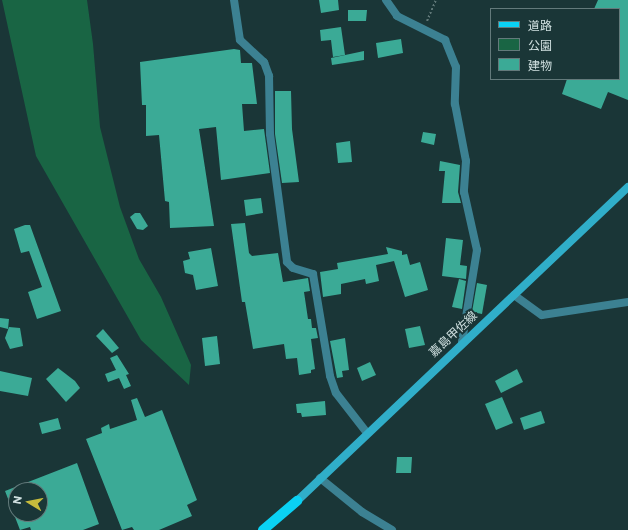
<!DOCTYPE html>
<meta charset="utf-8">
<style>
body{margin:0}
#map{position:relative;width:628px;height:530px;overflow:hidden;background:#1a3637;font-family:Commissioner,"Noto Sans JP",sans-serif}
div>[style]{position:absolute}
.green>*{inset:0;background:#196544}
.building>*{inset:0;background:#3baa96}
.path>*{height:2px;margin-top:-1px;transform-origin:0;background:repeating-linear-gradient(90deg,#607878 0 2px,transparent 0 4px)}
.minor>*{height:8px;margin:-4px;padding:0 4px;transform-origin:4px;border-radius:4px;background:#3c8192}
.secondary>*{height:8px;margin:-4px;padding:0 4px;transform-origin:4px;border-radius:4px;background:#30aec9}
.primary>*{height:10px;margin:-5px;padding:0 5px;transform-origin:5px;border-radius:5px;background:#0ad1f4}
span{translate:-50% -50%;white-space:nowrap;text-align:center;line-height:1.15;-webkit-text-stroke:4px #1a3637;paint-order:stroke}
.street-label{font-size:12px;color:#d0e0e0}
.legend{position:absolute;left:490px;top:8px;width:130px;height:72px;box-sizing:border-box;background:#1a3637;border:1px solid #637a7b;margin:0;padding:5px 7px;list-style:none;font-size:12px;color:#d0e0e0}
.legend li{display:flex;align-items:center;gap:8px;height:20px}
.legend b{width:20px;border:1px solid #637a7b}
.north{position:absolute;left:8px;top:482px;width:40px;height:40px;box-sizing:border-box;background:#1a3637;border:1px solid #637a7b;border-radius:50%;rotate:280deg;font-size:11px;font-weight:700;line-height:16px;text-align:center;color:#d0e0e0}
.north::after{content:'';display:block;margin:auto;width:14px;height:18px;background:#c6bc3c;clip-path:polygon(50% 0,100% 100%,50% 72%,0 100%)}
</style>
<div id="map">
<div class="green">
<div style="clip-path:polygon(2px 0,87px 0,93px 44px,100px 127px,120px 207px,139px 259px,161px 297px,191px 365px,189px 385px,141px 340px,36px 156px)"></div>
</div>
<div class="building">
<div style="clip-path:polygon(319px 0,338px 0,339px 10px,321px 13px)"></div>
<div style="clip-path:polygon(598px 0,628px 0,628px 100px,608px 92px,601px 109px,562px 94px,567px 79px,619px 79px,619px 9px,594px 9px)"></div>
<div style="clip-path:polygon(348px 10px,367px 10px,366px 21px,348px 21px)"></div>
<div style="clip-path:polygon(341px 27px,345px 55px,333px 57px,331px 40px,321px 41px,320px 30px)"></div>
<div style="clip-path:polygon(401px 39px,403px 53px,378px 58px,376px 43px)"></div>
<div style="clip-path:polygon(234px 49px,240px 50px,241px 63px,252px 63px,257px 104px,242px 104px,244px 131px,264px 129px,270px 173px,221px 180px,216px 127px,199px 129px,214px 226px,170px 228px,169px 202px,165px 201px,159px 135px,146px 136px,146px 105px,142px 105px,140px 62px)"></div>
<div style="clip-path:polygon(364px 51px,364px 60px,332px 65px,331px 58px)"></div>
<div style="clip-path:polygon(275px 91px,291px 91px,292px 129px,299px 182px,282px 183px,275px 134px)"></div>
<div style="clip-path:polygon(423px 132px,436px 134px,434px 145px,421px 142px)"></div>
<div style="clip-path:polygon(350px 141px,352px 162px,338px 163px,336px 143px)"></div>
<div style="clip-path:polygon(440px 161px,460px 165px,458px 192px,461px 203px,442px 203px,445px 171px,439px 171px)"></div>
<div style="clip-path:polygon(261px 198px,263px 213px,246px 216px,244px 200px)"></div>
<div style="clip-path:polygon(135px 213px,140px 213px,148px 226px,143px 230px,137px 229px,130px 217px)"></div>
<div style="clip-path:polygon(245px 223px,249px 253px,252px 256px,278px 253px,283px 282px,308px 278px,310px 291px,304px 292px,308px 319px,311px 319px,312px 328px,316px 328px,318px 338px,311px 339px,315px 369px,311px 370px,311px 373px,299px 375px,297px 358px,286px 359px,284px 344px,253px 349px,245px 302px,242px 302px,231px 224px)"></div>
<div style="clip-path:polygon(25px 225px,30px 225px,61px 311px,37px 319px,28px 292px,42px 287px,29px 251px,21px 253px,14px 229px)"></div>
<div style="clip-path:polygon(446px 238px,463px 240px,460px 265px,467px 266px,466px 279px,442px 276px)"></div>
<div style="clip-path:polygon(386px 247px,402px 251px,402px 255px,407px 254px,410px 265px,420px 262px,428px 290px,405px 297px,394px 261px,376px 265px,379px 281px,366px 284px,365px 279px,341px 284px,341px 294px,323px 297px,320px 272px,338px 269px,337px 263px,388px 254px)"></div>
<div style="clip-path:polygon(211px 248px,218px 286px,196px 290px,193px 275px,185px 273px,183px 261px,190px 259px,188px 252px)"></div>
<div style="clip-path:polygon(459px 279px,466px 281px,462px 309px,452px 307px)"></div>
<div style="clip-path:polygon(477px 283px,487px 285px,482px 314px,472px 312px)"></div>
<div style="clip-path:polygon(0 318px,9px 319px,8px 329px,0 327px)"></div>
<div style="clip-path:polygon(420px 326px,425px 345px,409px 348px,405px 329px)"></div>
<div style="clip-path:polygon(9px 327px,20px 328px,23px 346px,10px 349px,5px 338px)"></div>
<div style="clip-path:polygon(103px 329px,119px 348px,112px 353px,96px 336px)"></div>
<div style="clip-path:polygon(217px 336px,220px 364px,205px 366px,202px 338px)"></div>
<div style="clip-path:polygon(345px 338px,349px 370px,342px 371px,343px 377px,337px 378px,330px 341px)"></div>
<div style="clip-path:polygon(117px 355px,129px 374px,126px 375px,131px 386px,124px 389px,119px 378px,108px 382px,105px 374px,116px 370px,110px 358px)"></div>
<div style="clip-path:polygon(370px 362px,376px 375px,362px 381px,357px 368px)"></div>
<div style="clip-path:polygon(58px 368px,75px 381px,80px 388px,66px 402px,46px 379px)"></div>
<div style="clip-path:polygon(517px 369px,523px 382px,501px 393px,495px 381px)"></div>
<div style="clip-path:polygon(0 371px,32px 378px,28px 396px,0 391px)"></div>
<div style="clip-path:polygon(502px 397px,513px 423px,496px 430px,485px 404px)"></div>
<div style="clip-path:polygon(137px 398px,145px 417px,162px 410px,197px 500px,187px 505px,192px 516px,159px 530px,134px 530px,132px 527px,122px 530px,86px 439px,102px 433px,101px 428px,109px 424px,110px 429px,137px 420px,131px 400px)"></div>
<div style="clip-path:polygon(325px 401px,326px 415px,302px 417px,301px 413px,297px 413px,296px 404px)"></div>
<div style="clip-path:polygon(541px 411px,545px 423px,524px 430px,520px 418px)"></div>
<div style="clip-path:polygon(58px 418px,61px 429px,42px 434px,39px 423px)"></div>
<div style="clip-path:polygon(397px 457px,412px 457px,411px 473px,396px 473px)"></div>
<div style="clip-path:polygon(evenodd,77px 463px,99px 524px,83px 530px,31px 530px,30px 527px,20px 530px,5px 491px,77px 463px,16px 490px,40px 490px,40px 514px,16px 514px,16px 490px)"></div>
</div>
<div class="path">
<div style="left:427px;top:21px;width:23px;rotate:-67deg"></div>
</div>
<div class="minor">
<div style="left:234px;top:0;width:40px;rotate:81.5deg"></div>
<div style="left:240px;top:40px;width:33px;rotate:43deg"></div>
<div style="left:264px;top:62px;width:15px;rotate:70deg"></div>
<div style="left:269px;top:76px;width:58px;rotate:89deg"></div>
<div style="left:270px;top:134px;width:129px;rotate:82.4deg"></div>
<div style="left:287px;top:262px;width:8px;rotate:45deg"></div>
<div style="left:293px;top:268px;width:21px;rotate:17deg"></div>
<div style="left:313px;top:274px;width:103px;rotate:80.5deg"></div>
<div style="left:330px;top:376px;width:18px;rotate:71deg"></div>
<div style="left:336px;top:393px;width:51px;rotate:52.2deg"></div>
<div style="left:386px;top:0;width:19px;rotate:55deg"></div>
<div style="left:397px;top:16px;width:54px;rotate:26.6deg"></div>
<div style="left:445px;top:40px;width:29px;rotate:68deg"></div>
<div style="left:456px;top:67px;width:37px;rotate:92deg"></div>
<div style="left:455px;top:104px;width:58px;rotate:79.1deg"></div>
<div style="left:466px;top:161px;width:31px;rotate:94deg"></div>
<div style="left:464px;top:192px;width:59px;rotate:77.4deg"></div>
<div style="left:477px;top:250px;width:93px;rotate:99.3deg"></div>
<div style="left:514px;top:295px;width:34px;rotate:36deg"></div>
<div style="left:542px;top:315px;width:87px;rotate:-8.6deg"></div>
<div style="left:320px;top:478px;width:54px;rotate:39deg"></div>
<div style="left:362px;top:512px;width:35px;rotate:31deg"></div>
</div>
<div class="secondary">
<div style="left:297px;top:501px;width:456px;rotate:-43.5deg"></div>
</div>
<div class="primary">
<div style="left:263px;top:530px;width:45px;rotate:-40.5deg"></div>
</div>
<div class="street-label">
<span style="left:453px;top:334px;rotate:-43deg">嘉島甲佐線</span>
</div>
<ul class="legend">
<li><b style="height:5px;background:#0ad1f4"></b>道路</li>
<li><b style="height:11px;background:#196544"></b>公園</li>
<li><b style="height:11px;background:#3baa96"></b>建物</li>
</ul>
<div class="north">N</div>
</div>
